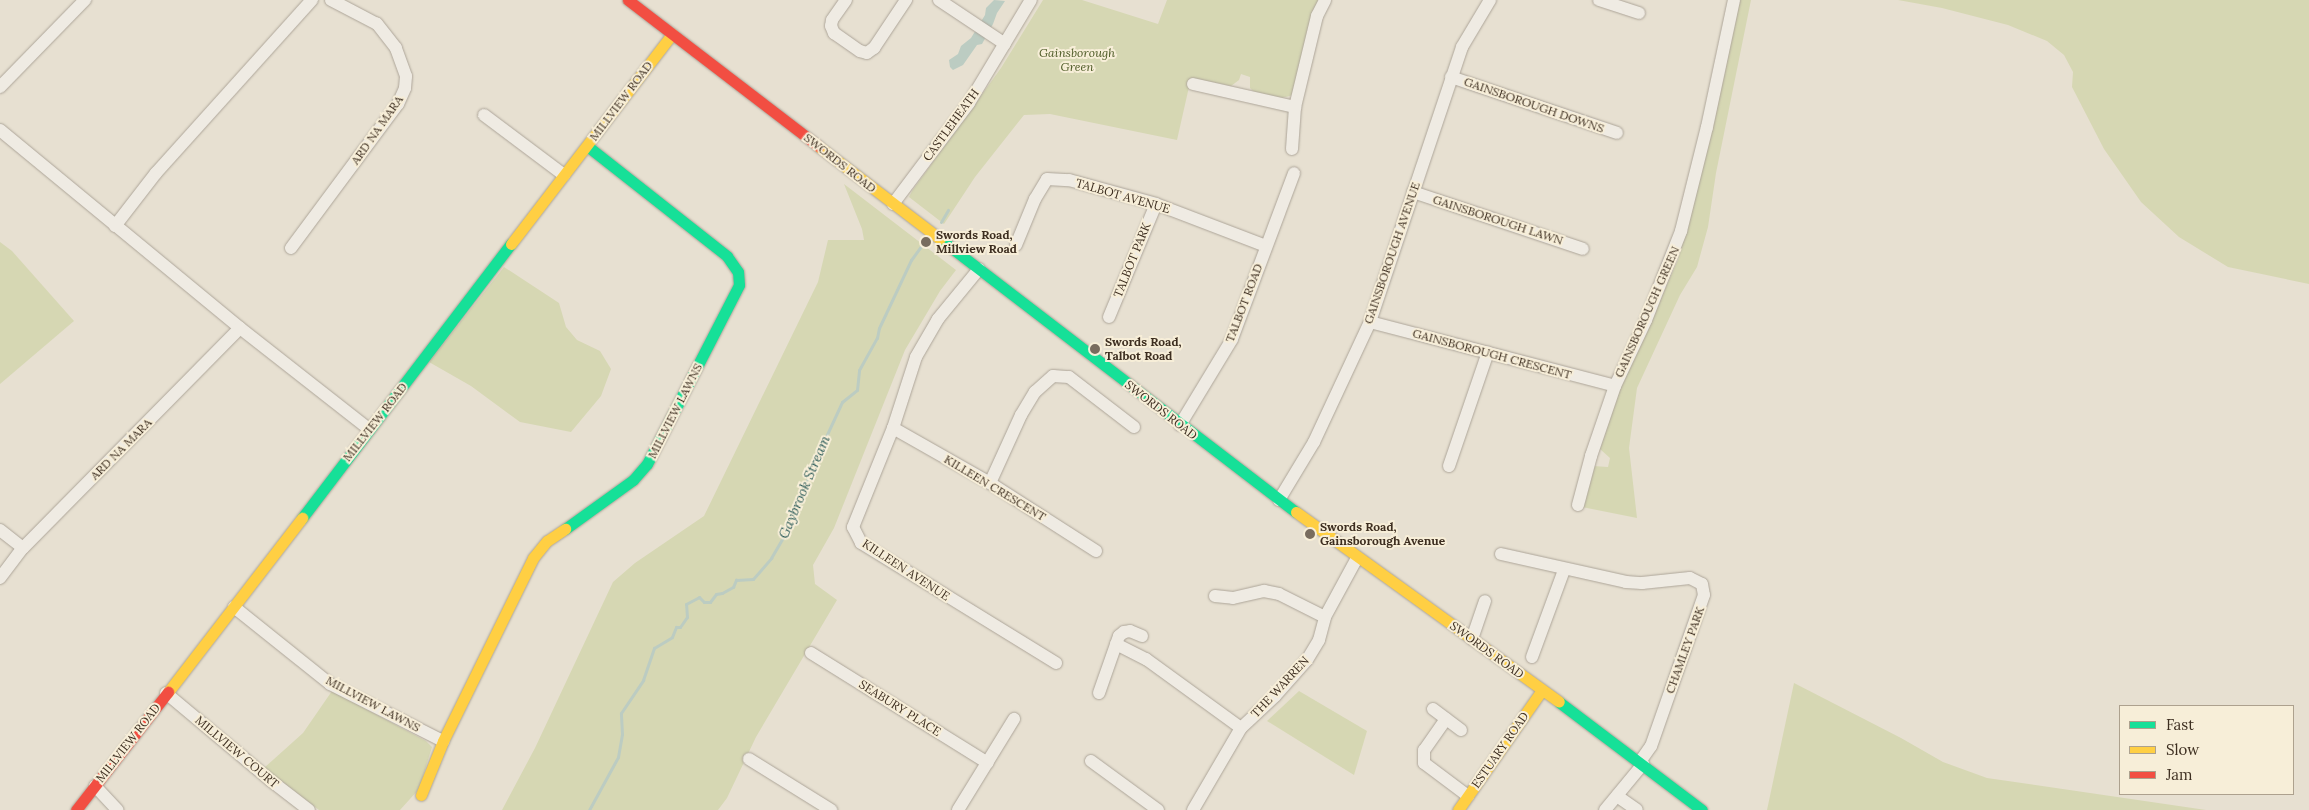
<!DOCTYPE html>
<style>
body{margin:0}
#map{position:relative;width:2309px;height:810px;overflow:hidden;background:#e7e0d1;font-family:Lora,serif}
div>[style]{position:absolute}
.green>*{inset:0;background:#d6d7b3}
.water>*{inset:0;background:#bcccc2}
.stream>*{height:3px;margin:-1.5px;padding:0 1.5px;transform-origin:1.5px;border-radius:1.5px;background:#bcccc2}
.roads{filter:drop-shadow(0 0 1px #ada599) drop-shadow(0 0 1px #ada599)}
.street>*{height:12px;margin:-6px;padding:0 6px;transform-origin:6px;border-radius:6px;background:#efebe3}
.fast>*{height:11px;margin:-5.5px;padding:0 5.5px;transform-origin:5.5px;border-radius:5.5px;background:#16e098}
.slow>*{height:11px;margin:-5.5px;padding:0 5.5px;transform-origin:5.5px;border-radius:5.5px;background:#ffcf43}
.jam>*{height:11px;margin:-5.5px;padding:0 5.5px;transform-origin:5.5px;border-radius:5.5px;background:#f24e42}
.dots>*{width:14px;height:14px;translate:-50% -50%;box-sizing:border-box;border:2px solid #f7eed8;border-radius:50%}
span{translate:-50% -50%;white-space:nowrap;text-align:center;line-height:1.15;-webkit-text-stroke:4px #f7eed8;paint-order:stroke}
.park-label{font-size:12px;color:#4d5a26;font-style:italic}
.street-label{font-size:12px;color:#3d2e20}
.poi-label{font-size:12px;color:#3d2e20;font-weight:700}
.left{translate:0 -50%;text-align:left}
.water-label{font-size:14px;color:#2f5d5a;font-style:italic}
.legend{position:absolute;left:2119px;top:705px;width:175px;height:90px;box-sizing:border-box;background:#f7eed8;border:1px solid #ada18e;margin:0;padding:6px 9px;list-style:none;font-size:15px;color:#3d2e20}
.legend li{display:flex;align-items:center;gap:10px;height:25px}
.legend b{width:25px;border:1px solid #ada18e}
</style>
<div id="map">
<div class="green">
<div style="clip-path:polygon(1043px 0,1082px 0,1158px 24px,1167px 0,1319px 0,1294px 93px,1290px 96px,1281px 98px,1255px 93px,1250px 88px,1250px 77px,1241px 74px,1239px 80px,1231px 86px,1191px 78px,1177px 140px,1050px 114px,1024px 115px,975px 177px,944px 224px,909px 197px,912px 191px,1001px 68px)"></div>
<div style="clip-path:polygon(1740px 0,1751px 0,1716px 173px,1708px 227px,1697px 267px,1680px 295px,1637px 388px,1629px 448px,1637px 518px,1582px 507px,1593px 466px,1608px 467px,1610px 458px,1600px 449px,1616px 399px,1678px 260px,1711px 135px)"></div>
<div style="clip-path:polygon(1898px 0,2309px 0,2309px 284px,2228px 267px,2179px 237px,2141px 202px,2104px 149px,2072px 87px,2073px 72px,2064px 55px,2047px 41px,2008px 25px,1942px 8px)"></div>
<div style="clip-path:polygon(844px 184px,956px 270px,940px 291px,905px 350px,834px 528px,813px 565px,815px 584px,837px 600px,756px 737px,727px 798px,718px 810px,502px 810px,535px 748px,613px 582px,635px 563px,704px 516px,818px 282px,828px 240px,864px 240px,862px 229px)"></div>
<div style="clip-path:polygon(0 242px,12px 251px,74px 321px,0 384px)"></div>
<div style="clip-path:polygon(504px 267px,559px 303px,566px 327px,577px 340px,600px 351px,611px 369px,601px 396px,571px 432px,520px 422px,471px 386px,429px 362px)"></div>
<div style="clip-path:polygon(1794px 683px,1901px 738px,1943px 762px,1987px 778px,2206px 810px,1767px 810px)"></div>
<div style="clip-path:polygon(332px 691px,426px 741px,432px 747px,419px 789px,400px 810px,319px 810px,264px 768px,303px 733px)"></div>
<div style="clip-path:polygon(1299px 691px,1367px 731px,1354px 775px,1267px 721px)"></div>
</div>
<div class="water">
<div style="clip-path:polygon(994px 0,1005px 1px,997px 13px,993px 24px,982px 44px,977px 45px,963px 65px,953px 70px,950px 67px,949px 60px,958px 54px,961px 46px,971px 38px,985px 15px,986px 8px)"></div>
</div>
<div class="stream">
<div style="left:941px;top:222px;width:14px;rotate:-60deg"></div>
<div style="left:589px;top:810px;width:60px;rotate:-61.3deg"></div>
<div style="left:618px;top:757px;width:23px;rotate:-80deg"></div>
<div style="left:622px;top:734px;width:21px;rotate:-93deg"></div>
<div style="left:621px;top:713px;width:40px;rotate:-56deg"></div>
<div style="left:643px;top:680px;width:34px;rotate:-71deg"></div>
<div style="left:654px;top:648px;width:21px;rotate:-31deg"></div>
<div style="left:672px;top:637px;width:11px;rotate:-68deg"></div>
<div style="left:676px;top:627px;width:4px"></div>
<div style="left:680px;top:627px;width:12px;rotate:-55deg"></div>
<div style="left:687px;top:617px;width:13px;rotate:-94deg"></div>
<div style="left:686px;top:604px;width:15px;rotate:-28deg"></div>
<div style="left:699px;top:597px;width:7px;rotate:45deg"></div>
<div style="left:704px;top:602px;width:6px"></div>
<div style="left:710px;top:602px;width:10px;rotate:-53deg"></div>
<div style="left:716px;top:594px;width:6px;rotate:-9deg"></div>
<div style="left:722px;top:593px;width:13px;rotate:-29deg"></div>
<div style="left:733px;top:587px;width:8px;rotate:-67deg"></div>
<div style="left:736px;top:580px;width:17px;rotate:-3deg"></div>
<div style="left:753px;top:579px;width:28px;rotate:-49deg"></div>
<div style="left:771px;top:558px;width:42px;rotate:-59.7deg"></div>
<div style="left:792px;top:522px;width:56px;rotate:-70.3deg"></div>
<div style="left:811px;top:469px;width:74px;rotate:-65.2deg"></div>
<div style="left:842px;top:402px;width:19px;rotate:-39deg"></div>
<div style="left:857px;top:390px;width:20px;rotate:-84deg"></div>
<div style="left:859px;top:370px;width:37px;rotate:-61deg"></div>
<div style="left:877px;top:338px;width:10px;rotate:-79deg"></div>
<div style="left:879px;top:328px;width:75px;rotate:-64.8deg"></div>
<div style="left:911px;top:260px;width:19px;rotate:-54deg"></div>
</div>
<div class="roads">
<div class="street">
<div style="left:846px;top:0;width:24px;rotate:125deg"></div>
<div style="left:832px;top:20px;width:6px;rotate:99deg"></div>
<div style="left:831px;top:26px;width:8px;rotate:67deg"></div>
<div style="left:834px;top:33px;width:32px;rotate:35deg"></div>
<div style="left:860px;top:51px;width:7px;rotate:16deg"></div>
<div style="left:867px;top:53px;width:9px;rotate:-36deg"></div>
<div style="left:874px;top:48px;width:58px;rotate:-56.3deg"></div>
<div style="left:939px;top:0;width:79px;rotate:33.7deg"></div>
<div style="left:1599px;top:0;width:42px;rotate:18deg"></div>
<div style="left:1451px;top:77px;width:175px;rotate:18.6deg"></div>
<div style="left:1193px;top:84px;width:105px;rotate:12.7deg"></div>
<div style="left:0;top:87px;width:122px;rotate:-45.7deg"></div>
<div style="left:484px;top:115px;width:100px;rotate:36.9deg"></div>
<div style="left:0;top:130px;width:311px;rotate:39.5deg"></div>
<div style="left:240px;top:328px;width:164px;rotate:38.1deg"></div>
<div style="left:1292px;top:149px;width:42px;rotate:-85.9deg"></div>
<div style="left:1295px;top:107px;width:94px;rotate:-76.4deg"></div>
<div style="left:1317px;top:16px;width:18px;rotate:-63deg"></div>
<div style="left:1413px;top:192px;width:179px;rotate:18.5deg"></div>
<div style="left:893px;top:204px;width:126px;rotate:-53deg"></div>
<div style="left:969px;top:103px;width:120px;rotate:-59deg"></div>
<div style="left:115px;top:226px;width:67px;rotate:-52.3deg"></div>
<div style="left:156px;top:173px;width:233px;rotate:-48deg"></div>
<div style="left:1016px;top:245px;width:50px;rotate:-67.6deg"></div>
<div style="left:1035px;top:199px;width:23px;rotate:-59deg"></div>
<div style="left:1047px;top:179px;width:22px;rotate:3deg"></div>
<div style="left:1069px;top:180px;width:90px;rotate:15.4deg"></div>
<div style="left:1156px;top:204px;width:118px;rotate:20.9deg"></div>
<div style="left:291px;top:248px;width:179px;rotate:-53.4deg"></div>
<div style="left:398px;top:104px;width:17px;rotate:-66deg"></div>
<div style="left:405px;top:88px;width:12px;rotate:-85deg"></div>
<div style="left:406px;top:76px;width:30px;rotate:-110deg"></div>
<div style="left:396px;top:48px;width:31px;rotate:-128deg"></div>
<div style="left:377px;top:24px;width:52px;rotate:-152.4deg"></div>
<div style="left:979px;top:269px;width:65px;rotate:129.4deg"></div>
<div style="left:938px;top:319px;width:44px;rotate:120.1deg"></div>
<div style="left:916px;top:357px;width:75px;rotate:107.9deg"></div>
<div style="left:893px;top:428px;width:107px;rotate:112deg"></div>
<div style="left:853px;top:527px;width:18px;rotate:63deg"></div>
<div style="left:861px;top:543px;width:229px;rotate:31.6deg"></div>
<div style="left:1109px;top:317px;width:122px;rotate:-67.4deg"></div>
<div style="left:1370px;top:322px;width:253px;rotate:14.6deg"></div>
<div style="left:1180px;top:425px;width:100px;rotate:-58.8deg"></div>
<div style="left:1232px;top:339px;width:177px;rotate:-69.5deg"></div>
<div style="left:893px;top:428px;width:112px;rotate:29.6deg"></div>
<div style="left:990px;top:483px;width:126px;rotate:32.7deg"></div>
<div style="left:1449px;top:466px;width:120px;rotate:-71.1deg"></div>
<div style="left:990px;top:483px;width:75px;rotate:-65.5deg"></div>
<div style="left:1021px;top:415px;width:27px;rotate:-59deg"></div>
<div style="left:1035px;top:392px;width:24px;rotate:-42deg"></div>
<div style="left:1053px;top:376px;width:16px;rotate:4deg"></div>
<div style="left:1069px;top:377px;width:82px;rotate:37.6deg"></div>
<div style="left:1279px;top:500px;width:68px;rotate:-58.9deg"></div>
<div style="left:1314px;top:442px;width:132px;rotate:-65deg"></div>
<div style="left:1370px;top:322px;width:290px;rotate:-71.5deg"></div>
<div style="left:1462px;top:47px;width:55px;rotate:-59.2deg"></div>
<div style="left:1578px;top:505px;width:51px;rotate:-75.1deg"></div>
<div style="left:1591px;top:456px;width:74px;rotate:-71.1deg"></div>
<div style="left:1615px;top:386px;width:73px;rotate:-64.8deg"></div>
<div style="left:1646px;top:320px;width:96px;rotate:-68.5deg"></div>
<div style="left:1681px;top:231px;width:107px;rotate:-76deg"></div>
<div style="left:1707px;top:127px;width:130px;rotate:-78deg"></div>
<div style="left:0;top:530px;width:29px;rotate:38deg"></div>
<div style="left:23px;top:548px;width:309px;rotate:-45.4deg"></div>
<div style="left:1501px;top:554px;width:128px;rotate:12.6deg"></div>
<div style="left:1626px;top:582px;width:16px;rotate:4deg"></div>
<div style="left:1642px;top:583px;width:48px;rotate:-5.9deg"></div>
<div style="left:1690px;top:578px;width:13px;rotate:27deg"></div>
<div style="left:1702px;top:584px;width:11px;rotate:80deg"></div>
<div style="left:1704px;top:595px;width:160px;rotate:109.3deg"></div>
<div style="left:1651px;top:746px;width:19px;rotate:125deg"></div>
<div style="left:0;top:578px;width:38px;rotate:-53deg"></div>
<div style="left:1215px;top:596px;width:18px;rotate:6deg"></div>
<div style="left:1233px;top:598px;width:32px;rotate:-13deg"></div>
<div style="left:1264px;top:591px;width:15px;rotate:11deg"></div>
<div style="left:1279px;top:594px;width:51px;rotate:26.6deg"></div>
<div style="left:234px;top:607px;width:123px;rotate:38.7deg"></div>
<div style="left:330px;top:684px;width:127px;rotate:26.8deg"></div>
<div style="left:1472px;top:639px;width:40px;rotate:-71.1deg"></div>
<div style="left:1116px;top:644px;width:34px;rotate:27deg"></div>
<div style="left:1146px;top:659px;width:117px;rotate:36deg"></div>
<div style="left:811px;top:653px;width:208px;rotate:31.9deg"></div>
<div style="left:1532px;top:657px;width:93px;rotate:-69.8deg"></div>
<div style="left:166px;top:693px;width:136px;rotate:39.9deg"></div>
<div style="left:270px;top:780px;width:49px;rotate:37.6deg"></div>
<div style="left:1099px;top:693px;width:60px;rotate:-70.7deg"></div>
<div style="left:1119px;top:636px;width:6px;rotate:-39deg"></div>
<div style="left:1124px;top:632px;width:6px;rotate:-9deg"></div>
<div style="left:1130px;top:631px;width:13px;rotate:23deg"></div>
<div style="left:1433px;top:709px;width:35px;rotate:37deg"></div>
<div style="left:1446px;top:719px;width:38px;rotate:125deg"></div>
<div style="left:1424px;top:750px;width:13px;rotate:90deg"></div>
<div style="left:1424px;top:763px;width:55px;rotate:36.9deg"></div>
<div style="left:749px;top:759px;width:97px;rotate:31.9deg"></div>
<div style="left:1091px;top:761px;width:83px;rotate:36.2deg"></div>
<div style="left:95px;top:786px;width:33px;rotate:47deg"></div>
<div style="left:1617px;top:796px;width:24px;rotate:35deg"></div>
<div style="left:958px;top:810px;width:107px;rotate:-58.4deg"></div>
<div style="left:1193px;top:810px;width:95px;rotate:-59.7deg"></div>
<div style="left:1241px;top:728px;width:47px;rotate:-43.3deg"></div>
<div style="left:1275px;top:696px;width:48px;rotate:-48.4deg"></div>
<div style="left:1307px;top:660px;width:23px;rotate:-59deg"></div>
<div style="left:1319px;top:640px;width:24px;rotate:-75deg"></div>
<div style="left:1325px;top:617px;width:67px;rotate:-61.5deg"></div>
<div style="left:1605px;top:810px;width:60px;rotate:-50.4deg"></div>
</div>
<div class="fast">
<div style="left:940px;top:239px;width:449px;rotate:37.5deg"></div>
<div style="left:302px;top:518px;width:345px;rotate:-52.7deg"></div>
<div style="left:565px;top:529px;width:84px;rotate:-35.8deg"></div>
<div style="left:633px;top:480px;width:21px;rotate:-49deg"></div>
<div style="left:647px;top:464px;width:201px;rotate:-62.8deg"></div>
<div style="left:739px;top:285px;width:13px;rotate:-94deg"></div>
<div style="left:738px;top:272px;width:19px;rotate:-125deg"></div>
<div style="left:727px;top:256px;width:178px;rotate:-141.8deg"></div>
<div style="left:1559px;top:702px;width:179px;rotate:37.1deg"></div>
</div>
<div class="slow">
<div style="left:818px;top:146px;width:153px;rotate:37.3deg"></div>
<div style="left:511px;top:244px;width:265px;rotate:-52.5deg"></div>
<div style="left:1296px;top:512px;width:324px;rotate:35.8deg"></div>
<div style="left:168px;top:692px;width:220px;rotate:-52.4deg"></div>
<div style="left:421px;top:795px;width:58px;rotate:-67.8deg"></div>
<div style="left:443px;top:741px;width:204px;rotate:-63.8deg"></div>
<div style="left:533px;top:558px;width:22px;rotate:-51deg"></div>
<div style="left:547px;top:541px;width:22px;rotate:-34deg"></div>
<div style="left:1458px;top:810px;width:146px;rotate:-55deg"></div>
</div>
<div class="jam">
<div style="left:628px;top:0;width:240px;rotate:37.5deg"></div>
<div style="left:76px;top:810px;width:150px;rotate:-52.1deg"></div>
</div>
</div>
<div class="dots">
<div style="left:926px;top:242px;background:#786c5e"></div>
<div style="left:1095px;top:349px;background:#786c5e"></div>
<div style="left:1310px;top:534px;background:#786c5e"></div>
</div>
<div class="park-label">
<span style="left:1077px;top:60px">Gainsborough<br>Green</span>
</div>
<div class="street-label">
<span style="left:621px;top:101px;rotate:-53deg">MILLVIEW ROAD</span>
<span style="left:1534px;top:105px;rotate:19deg">GAINSBOROUGH DOWNS</span>
<span style="left:951px;top:125px;rotate:-54deg">CASTLEHEATH</span>
<span style="left:377px;top:130px;rotate:-55deg">ARD NA MARA</span>
<span style="left:840px;top:163px;rotate:38deg">SWORDS ROAD</span>
<span style="left:1123px;top:196px;rotate:16deg">TALBOT AVENUE</span>
<span style="left:1498px;top:220px;rotate:18deg">GAINSBOROUGH LAWN</span>
<span style="left:1392px;top:253px;rotate:-71deg">GAINSBOROUGH AVENUE</span>
<span style="left:1132px;top:260px;rotate:-68deg">TALBOT PARK</span>
<span style="left:1244px;top:303px;rotate:-69deg">TALBOT ROAD</span>
<span style="left:1647px;top:312px;rotate:-66deg">GAINSBOROUGH GREEN</span>
<span style="left:1492px;top:354px;rotate:15deg">GAINSBOROUGH CRESCENT</span>
<span style="left:1161px;top:410px;rotate:38deg">SWORDS ROAD</span>
<span style="left:675px;top:411px;rotate:-63deg">MILLVIEW LAWNS</span>
<span style="left:375px;top:422px;rotate:-52deg">MILLVIEW ROAD</span>
<span style="left:121px;top:449px;rotate:-45deg">ARD NA MARA</span>
<span style="left:995px;top:488px;rotate:31deg">KILLEEN CRESCENT</span>
<span style="left:906px;top:570px;rotate:33deg">KILLEEN AVENUE</span>
<span style="left:1487px;top:650px;rotate:36deg">SWORDS ROAD</span>
<span style="left:1685px;top:650px;rotate:-70deg">CHAMLEY PARK</span>
<span style="left:1280px;top:687px;rotate:-47deg">THE WARREN</span>
<span style="left:373px;top:704px;rotate:28deg">MILLVIEW LAWNS</span>
<span style="left:900px;top:708px;rotate:32deg">SEABURY PLACE</span>
<span style="left:128px;top:743px;rotate:-52deg">MILLVIEW ROAD</span>
<span style="left:1500px;top:750px;rotate:-55deg">ESTUARY ROAD</span>
<span style="left:237px;top:752px;rotate:40deg">MILLVIEW COURT</span>
</div>
<div class="poi-label">
<span class="left" style="left:936px;top:242px">Swords Road,<br>Millview Road</span>
<span class="left" style="left:1105px;top:349px">Swords Road,<br>Talbot Road</span>
<span class="left" style="left:1320px;top:534px">Swords Road,<br>Gainsborough Avenue</span>
</div>
<div class="water-label">
<span style="left:804px;top:487px;rotate:-67deg">Gaybrook Stream</span>
</div>
<ul class="legend">
<li><b style="height:6px;background:#16e098"></b>Fast</li>
<li><b style="height:6px;background:#ffcf43"></b>Slow</li>
<li><b style="height:6px;background:#f24e42"></b>Jam</li>
</ul>
</div>
